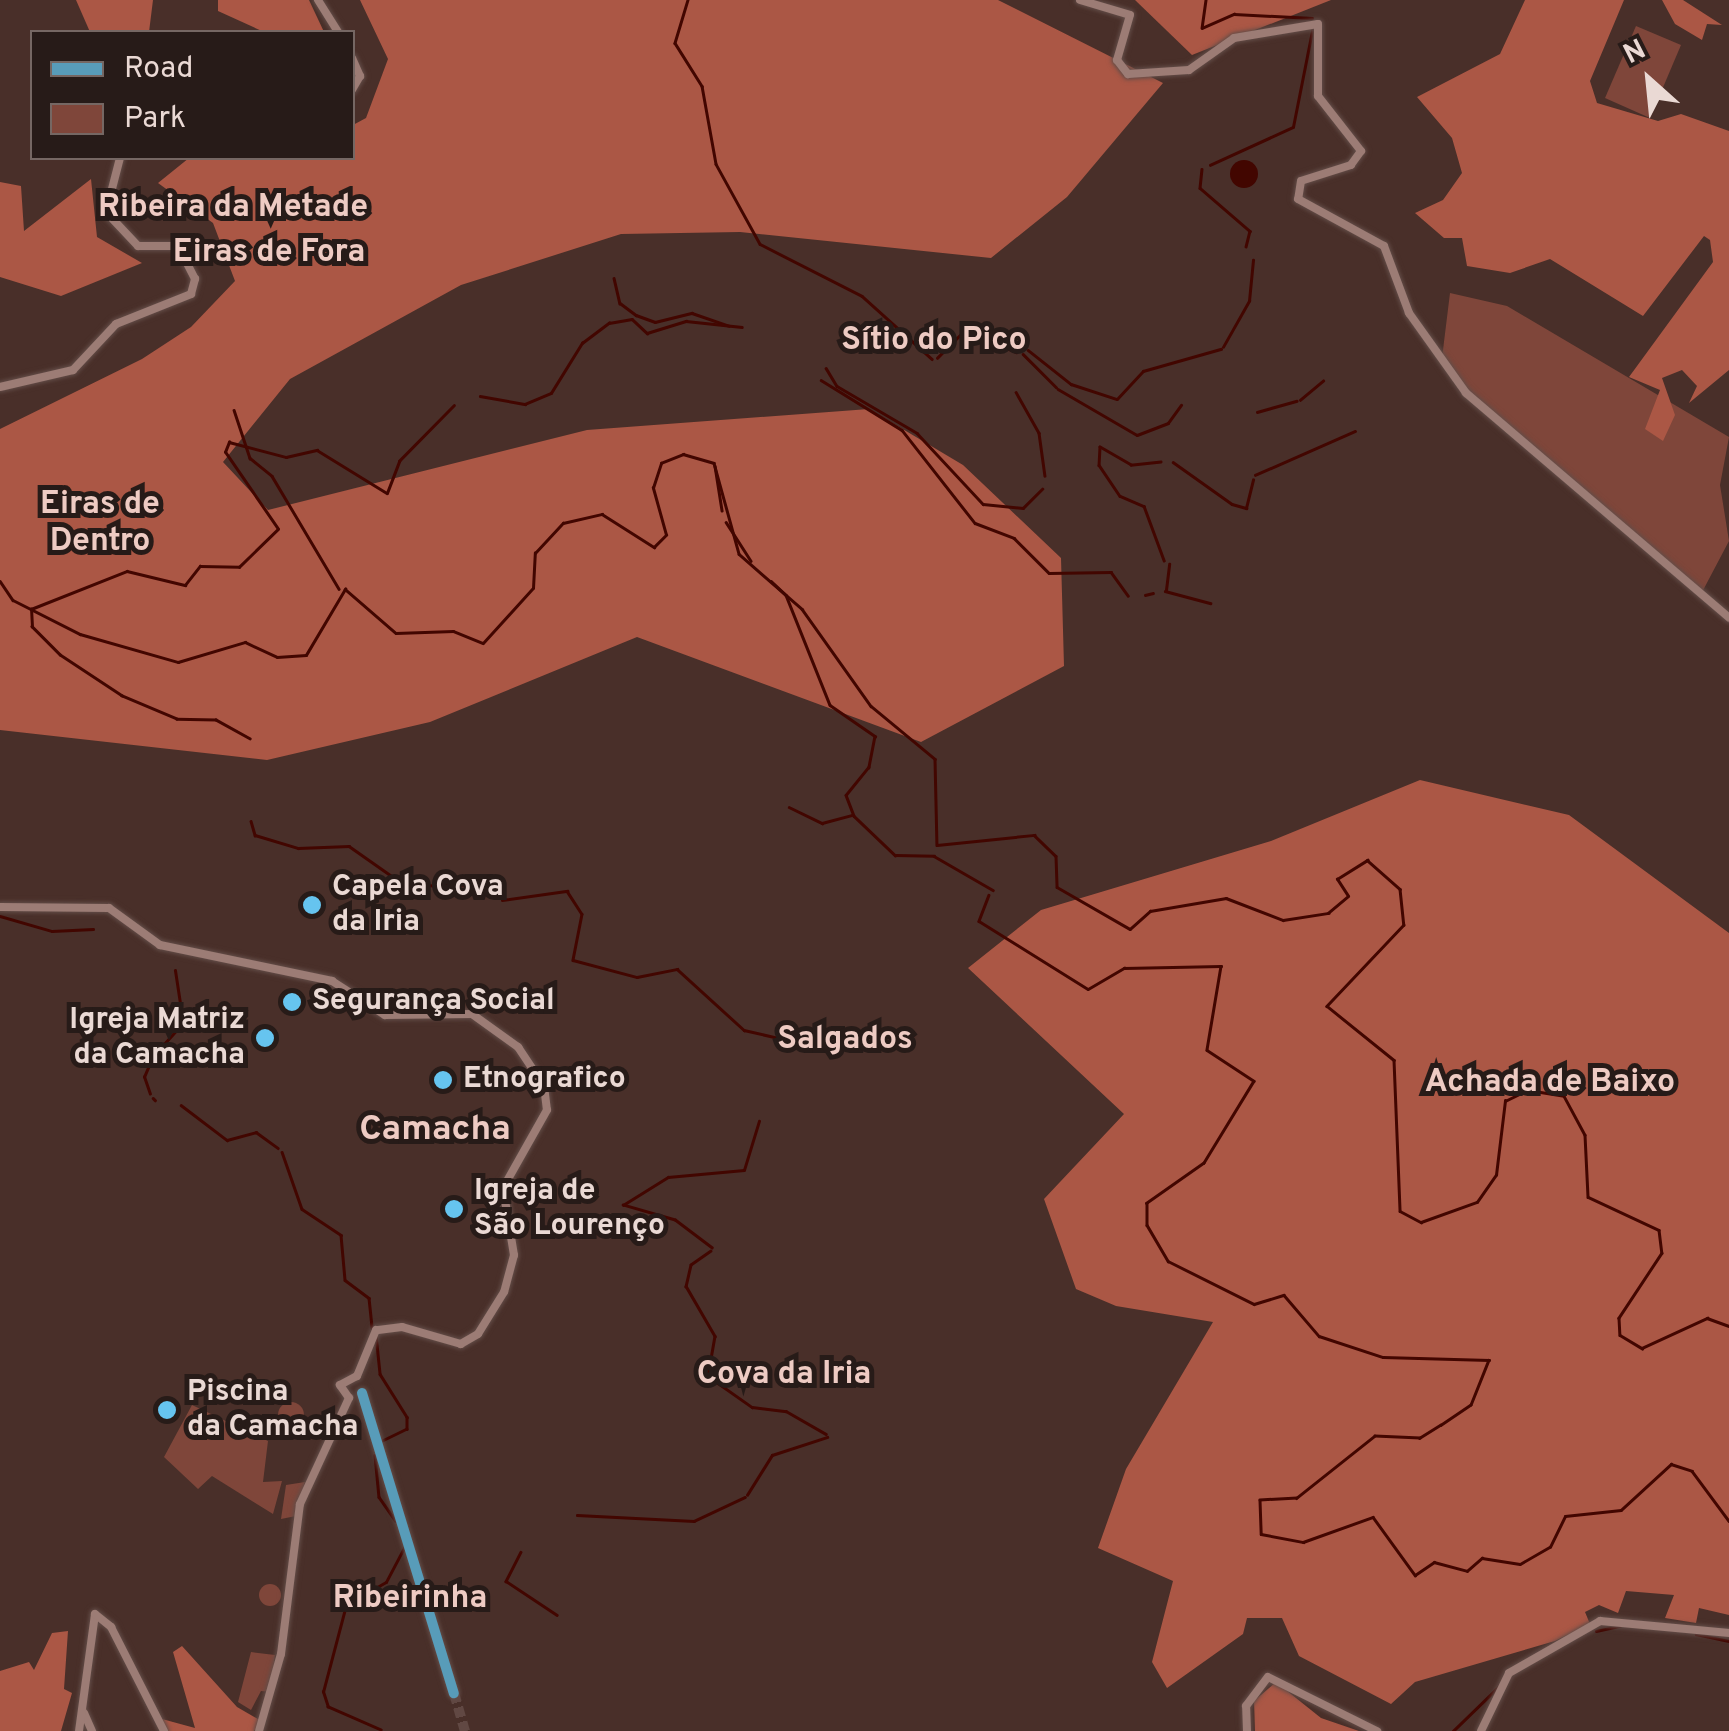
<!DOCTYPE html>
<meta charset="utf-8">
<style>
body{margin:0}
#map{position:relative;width:1729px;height:1731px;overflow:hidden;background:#492f29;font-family:Overpass,sans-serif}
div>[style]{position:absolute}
.green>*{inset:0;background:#7f463a}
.round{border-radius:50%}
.forest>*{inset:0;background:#ab5745}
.water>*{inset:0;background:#420600}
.stream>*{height:2.5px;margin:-1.25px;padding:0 1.25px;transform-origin:1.25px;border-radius:1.25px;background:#420600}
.primary-tunnel>*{height:10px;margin-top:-5px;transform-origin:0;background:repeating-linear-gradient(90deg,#614843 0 10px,transparent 0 15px)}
.roads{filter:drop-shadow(0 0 2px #634d48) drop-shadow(0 0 2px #634d48)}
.secondary>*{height:8px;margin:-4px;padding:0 4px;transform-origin:4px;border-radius:4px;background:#9c7c75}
.primary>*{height:10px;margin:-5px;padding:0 5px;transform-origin:5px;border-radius:5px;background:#589cb9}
.dots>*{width:28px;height:28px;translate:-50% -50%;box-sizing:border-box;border:5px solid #271b18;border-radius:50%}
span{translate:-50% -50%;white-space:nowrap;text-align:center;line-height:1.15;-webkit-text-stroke:10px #271b18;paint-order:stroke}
.poi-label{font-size:30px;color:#ead9d4;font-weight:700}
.left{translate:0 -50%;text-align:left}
.right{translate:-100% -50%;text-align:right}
.neighbourhood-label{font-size:32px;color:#eecbc3;font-weight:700}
.quarter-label{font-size:35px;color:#eecbc3;font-weight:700}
.legend{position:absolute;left:30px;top:30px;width:325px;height:130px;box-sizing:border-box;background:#271b18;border:2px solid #756763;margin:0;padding:12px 18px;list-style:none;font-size:30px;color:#ead9d4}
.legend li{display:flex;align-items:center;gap:20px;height:50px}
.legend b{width:50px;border:2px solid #756763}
.north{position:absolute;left:1599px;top:30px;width:100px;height:100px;-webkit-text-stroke:8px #271b18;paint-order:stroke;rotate:333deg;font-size:28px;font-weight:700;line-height:40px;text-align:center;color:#ead9d4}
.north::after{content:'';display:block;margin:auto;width:35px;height:45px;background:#ead9d4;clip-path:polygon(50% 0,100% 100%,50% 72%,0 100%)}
</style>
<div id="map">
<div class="green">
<div style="clip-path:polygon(1636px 26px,1681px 45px,1650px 118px,1605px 98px)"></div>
<div style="clip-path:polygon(1450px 293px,1507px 306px,1729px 437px,1720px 485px,1729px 541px,1700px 596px,1466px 393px,1442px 358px)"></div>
<div class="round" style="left:278px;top:1402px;width:26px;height:26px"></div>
<div style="clip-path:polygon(192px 1405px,268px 1441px,263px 1482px,282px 1481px,273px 1514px,212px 1476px,198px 1489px,164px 1457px)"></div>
<div style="clip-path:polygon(305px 1482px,296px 1516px,281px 1519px,286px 1485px)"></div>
<div class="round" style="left:259px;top:1584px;width:22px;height:22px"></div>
<div style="clip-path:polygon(251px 1652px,275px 1655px,270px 1692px,261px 1691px,251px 1710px,238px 1702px)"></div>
</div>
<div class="forest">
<div style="clip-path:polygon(76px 0,153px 0,149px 32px,90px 32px)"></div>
<div style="clip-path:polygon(218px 0,309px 0,324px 32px,264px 32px,218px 11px)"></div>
<div style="clip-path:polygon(360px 0,998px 0,1163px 83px,1067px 197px,991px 258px,740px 232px,621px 234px,461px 285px,290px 379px,223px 462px,268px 510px,587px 430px,869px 409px,963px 465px,1061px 558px,1064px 666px,921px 742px,637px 637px,430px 722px,267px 760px,0 730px,0 429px,142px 359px,191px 327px,235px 281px,213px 223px,158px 183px,189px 158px,352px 158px,353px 125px,366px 118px,388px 59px)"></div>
<div style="clip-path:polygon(1135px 0,1331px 0,1192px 55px)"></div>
<div style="clip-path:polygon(1525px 0,1624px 0,1590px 81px,1597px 103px,1658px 121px,1681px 114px,1729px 131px,1729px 370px,1689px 403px,1697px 386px,1682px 370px,1662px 378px,1675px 415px,1663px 441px,1645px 429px,1660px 390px,1629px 377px,1713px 262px,1710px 240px,1704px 236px,1643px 316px,1550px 259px,1510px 273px,1467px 266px,1462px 238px,1444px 238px,1415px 213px,1443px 200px,1462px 173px,1452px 138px,1417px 97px,1500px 54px)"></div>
<div style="clip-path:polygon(1662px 0,1683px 0,1722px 25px,1707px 24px,1702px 40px,1675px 24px)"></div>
<div style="clip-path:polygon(91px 179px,97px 237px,142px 263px,61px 296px,0 277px,0 182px,21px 186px,24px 231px)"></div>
<div style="clip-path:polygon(1420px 780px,1569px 815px,1729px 933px,1729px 1615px,1699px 1608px,1696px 1623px,1665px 1618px,1674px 1595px,1626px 1591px,1618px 1613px,1599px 1605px,1585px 1612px,1590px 1624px,1555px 1641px,1415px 1682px,1391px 1704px,1299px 1656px,1282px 1618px,1247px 1618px,1243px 1634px,1167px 1688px,1152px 1662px,1173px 1581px,1098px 1548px,1126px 1469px,1213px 1322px,1116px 1306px,1076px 1289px,1044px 1199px,1124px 1114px,968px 968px,1041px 910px,1271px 841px)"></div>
<div style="clip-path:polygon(68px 1631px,64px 1689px,72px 1693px,61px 1731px,0 1731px,0 1671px,29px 1662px,34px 1670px,52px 1633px)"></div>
<div style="clip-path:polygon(182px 1646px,237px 1707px,263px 1722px,254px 1731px,168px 1731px,162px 1719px,195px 1728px,173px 1652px)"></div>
<div style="clip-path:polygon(1276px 1682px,1321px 1718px,1359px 1731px,1255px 1731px,1254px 1701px)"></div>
</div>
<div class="water">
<div class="round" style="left:1230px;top:160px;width:28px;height:28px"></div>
</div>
<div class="stream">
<div style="left:688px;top:0;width:45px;rotate:106.8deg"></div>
<div style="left:675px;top:43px;width:51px;rotate:57.9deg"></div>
<div style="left:702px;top:86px;width:79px;rotate:79.8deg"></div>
<div style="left:716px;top:164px;width:91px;rotate:61.2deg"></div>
<div style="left:760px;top:244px;width:114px;rotate:27deg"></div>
<div style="left:862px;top:296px;width:94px;rotate:42deg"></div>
<div style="left:1206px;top:0;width:28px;rotate:98deg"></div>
<div style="left:1202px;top:28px;width:35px;rotate:-24deg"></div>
<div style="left:1234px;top:14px;width:78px;rotate:2.9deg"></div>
<div style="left:1210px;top:165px;width:91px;rotate:-24.6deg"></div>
<div style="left:1293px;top:127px;width:103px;rotate:-78.8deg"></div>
<div style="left:1202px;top:169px;width:19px;rotate:96deg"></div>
<div style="left:1200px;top:188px;width:66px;rotate:40.7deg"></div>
<div style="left:1250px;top:231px;width:16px;rotate:104deg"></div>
<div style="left:614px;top:278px;width:26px;rotate:77deg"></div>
<div style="left:620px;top:303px;width:20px;rotate:37deg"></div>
<div style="left:636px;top:315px;width:20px;rotate:20deg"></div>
<div style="left:655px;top:322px;width:38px;rotate:-14deg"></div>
<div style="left:692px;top:313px;width:39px;rotate:19deg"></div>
<div style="left:1223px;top:347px;width:53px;rotate:-60.5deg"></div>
<div style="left:1249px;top:301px;width:41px;rotate:-84.4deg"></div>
<div style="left:1028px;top:350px;width:55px;rotate:38.3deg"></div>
<div style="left:1071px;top:384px;width:48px;rotate:18.1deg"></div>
<div style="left:1117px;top:399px;width:38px;rotate:-47deg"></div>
<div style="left:1143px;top:371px;width:81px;rotate:-15.8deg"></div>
<div style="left:1023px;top:354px;width:47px;rotate:45deg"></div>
<div style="left:937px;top:358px;width:40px;rotate:-45deg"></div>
<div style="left:965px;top:330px;width:56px;rotate:23.3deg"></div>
<div style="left:826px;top:368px;width:21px;rotate:59deg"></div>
<div style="left:837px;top:386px;width:93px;rotate:30.4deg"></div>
<div style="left:917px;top:433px;width:97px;rotate:47.1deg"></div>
<div style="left:983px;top:504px;width:40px;rotate:5.7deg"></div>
<div style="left:1023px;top:508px;width:27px;rotate:-45deg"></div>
<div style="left:821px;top:380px;width:95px;rotate:31.7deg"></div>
<div style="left:902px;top:430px;width:118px;rotate:51.9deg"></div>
<div style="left:975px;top:523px;width:42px;rotate:21deg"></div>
<div style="left:1014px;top:538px;width:49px;rotate:45deg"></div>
<div style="left:1049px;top:573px;width:62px;rotate:-0.9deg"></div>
<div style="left:1111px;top:572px;width:29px;rotate:54deg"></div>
<div style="left:1058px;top:389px;width:91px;rotate:30.2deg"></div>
<div style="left:1137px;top:435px;width:33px;rotate:-21deg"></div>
<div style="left:1168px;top:423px;width:22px;rotate:-54deg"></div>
<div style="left:1016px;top:392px;width:47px;rotate:60.7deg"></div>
<div style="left:1039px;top:433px;width:43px;rotate:82.1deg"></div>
<div style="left:480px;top:396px;width:46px;rotate:10.1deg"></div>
<div style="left:525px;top:404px;width:28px;rotate:-23deg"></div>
<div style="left:551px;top:393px;width:59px;rotate:-58.2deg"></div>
<div style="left:582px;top:343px;width:34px;rotate:-37deg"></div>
<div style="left:609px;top:323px;width:23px;rotate:-10deg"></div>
<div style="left:632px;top:319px;width:21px;rotate:43deg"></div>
<div style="left:647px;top:333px;width:41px;rotate:-17.1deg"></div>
<div style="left:686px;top:321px;width:56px;rotate:6.1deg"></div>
<div style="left:1300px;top:400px;width:30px;rotate:-40deg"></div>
<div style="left:234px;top:410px;width:51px;rotate:71.6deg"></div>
<div style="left:250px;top:458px;width:28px;rotate:39deg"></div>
<div style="left:272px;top:476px;width:131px;rotate:59.3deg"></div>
<div style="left:1257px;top:412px;width:41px;rotate:-15.8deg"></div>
<div style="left:1161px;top:462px;width:30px;rotate:174deg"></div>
<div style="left:1131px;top:465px;width:36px;rotate:-150deg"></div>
<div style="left:1100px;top:447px;width:18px;rotate:93deg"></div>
<div style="left:1099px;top:465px;width:37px;rotate:56deg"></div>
<div style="left:1120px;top:496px;width:26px;rotate:23deg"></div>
<div style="left:1144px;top:506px;width:58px;rotate:69.7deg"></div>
<div style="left:1173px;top:462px;width:72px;rotate:35.4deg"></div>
<div style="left:1232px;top:504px;width:15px;rotate:16deg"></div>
<div style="left:1246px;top:508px;width:29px;rotate:-76deg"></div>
<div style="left:715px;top:466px;width:45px;rotate:81deg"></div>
<div style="left:1255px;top:475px;width:109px;rotate:-23.7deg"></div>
<div style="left:726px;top:522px;width:46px;rotate:57.3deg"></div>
<div style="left:0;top:581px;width:23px;rotate:56deg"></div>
<div style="left:13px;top:600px;width:75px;rotate:26.9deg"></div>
<div style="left:80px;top:634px;width:102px;rotate:15.9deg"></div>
<div style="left:178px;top:662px;width:70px;rotate:-16.6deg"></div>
<div style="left:245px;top:642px;width:35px;rotate:25deg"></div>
<div style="left:277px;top:657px;width:29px;rotate:-4deg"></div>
<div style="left:306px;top:655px;width:77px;rotate:-59.4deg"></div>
<div style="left:345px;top:589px;width:67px;rotate:40.8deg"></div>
<div style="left:396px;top:633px;width:57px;rotate:-2deg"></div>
<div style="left:453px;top:631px;width:32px;rotate:22deg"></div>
<div style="left:483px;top:643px;width:74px;rotate:-47.7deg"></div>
<div style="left:533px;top:588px;width:35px;rotate:-87deg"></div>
<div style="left:535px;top:553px;width:41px;rotate:-47deg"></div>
<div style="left:563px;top:523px;width:40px;rotate:-13deg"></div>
<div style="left:602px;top:514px;width:62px;rotate:32.4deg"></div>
<div style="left:654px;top:547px;width:17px;rotate:-45deg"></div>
<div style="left:666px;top:535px;width:49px;rotate:-105.5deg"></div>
<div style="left:653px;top:488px;width:26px;rotate:-72deg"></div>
<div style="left:661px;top:463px;width:24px;rotate:-22deg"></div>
<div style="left:683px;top:454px;width:32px;rotate:16deg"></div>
<div style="left:714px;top:463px;width:94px;rotate:74.6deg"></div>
<div style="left:739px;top:554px;width:84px;rotate:41.1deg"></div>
<div style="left:802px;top:609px;width:119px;rotate:54.6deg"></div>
<div style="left:871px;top:706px;width:83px;rotate:39.6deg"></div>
<div style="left:935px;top:759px;width:86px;rotate:88.7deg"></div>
<div style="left:937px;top:845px;width:98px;rotate:-5.9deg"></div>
<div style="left:1034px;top:835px;width:30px;rotate:44deg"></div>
<div style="left:1056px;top:856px;width:31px;rotate:88deg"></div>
<div style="left:1057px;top:887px;width:84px;rotate:29.9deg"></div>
<div style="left:1130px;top:929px;width:27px;rotate:-42deg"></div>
<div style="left:1150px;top:911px;width:77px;rotate:-9.7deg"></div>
<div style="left:1226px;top:898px;width:61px;rotate:21.1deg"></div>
<div style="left:1283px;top:920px;width:46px;rotate:-8.8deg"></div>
<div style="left:1328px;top:913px;width:26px;rotate:-40deg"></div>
<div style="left:1348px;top:896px;width:20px;rotate:-123deg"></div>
<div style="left:1337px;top:879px;width:36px;rotate:-32deg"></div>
<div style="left:1367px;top:860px;width:44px;rotate:41.3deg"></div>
<div style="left:1400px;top:889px;width:36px;rotate:84deg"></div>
<div style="left:1404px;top:925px;width:112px;rotate:133.5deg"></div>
<div style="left:1327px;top:1006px;width:86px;rotate:38.9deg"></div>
<div style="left:1394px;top:1060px;width:151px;rotate:87.7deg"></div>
<div style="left:1400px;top:1211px;width:24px;rotate:28deg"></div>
<div style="left:1421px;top:1222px;width:59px;rotate:-19.7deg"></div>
<div style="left:1477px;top:1202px;width:33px;rotate:-55deg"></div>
<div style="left:1496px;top:1175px;width:75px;rotate:-83.1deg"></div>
<div style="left:1505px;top:1101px;width:25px;rotate:-26deg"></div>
<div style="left:1528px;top:1090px;width:36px;rotate:9deg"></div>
<div style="left:1564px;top:1096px;width:44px;rotate:61.7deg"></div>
<div style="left:1585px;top:1135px;width:62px;rotate:87.2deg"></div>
<div style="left:1588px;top:1197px;width:78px;rotate:24.9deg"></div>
<div style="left:1659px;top:1230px;width:23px;rotate:83deg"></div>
<div style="left:1662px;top:1253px;width:78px;rotate:123.5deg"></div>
<div style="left:1619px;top:1318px;width:17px;rotate:87deg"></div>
<div style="left:1620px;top:1335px;width:26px;rotate:31deg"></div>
<div style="left:1642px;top:1348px;width:72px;rotate:-24.8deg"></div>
<div style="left:1707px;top:1318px;width:23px;rotate:20deg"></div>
<div style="left:771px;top:581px;width:21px;rotate:43deg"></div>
<div style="left:786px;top:595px;width:118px;rotate:68.2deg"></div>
<div style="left:830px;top:705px;width:55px;rotate:34.6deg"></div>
<div style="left:875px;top:736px;width:32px;rotate:101deg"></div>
<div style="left:869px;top:767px;width:36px;rotate:129deg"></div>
<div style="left:846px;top:795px;width:22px;rotate:69deg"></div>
<div style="left:854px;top:816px;width:57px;rotate:43.6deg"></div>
<div style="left:895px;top:855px;width:39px;rotate:1deg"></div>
<div style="left:934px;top:856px;width:68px;rotate:30deg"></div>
<div style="left:1166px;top:590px;width:26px;rotate:-83deg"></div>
<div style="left:1165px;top:591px;width:47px;rotate:14.9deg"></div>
<div style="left:1145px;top:595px;width:8px;rotate:-14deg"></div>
<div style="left:250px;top:739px;width:39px;rotate:-151deg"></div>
<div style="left:216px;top:720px;width:39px;rotate:-179deg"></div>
<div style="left:177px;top:719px;width:60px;rotate:-157.3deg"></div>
<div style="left:122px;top:696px;width:74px;rotate:-146.5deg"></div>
<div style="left:60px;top:655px;width:40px;rotate:-135deg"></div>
<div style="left:32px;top:627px;width:18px;rotate:-93deg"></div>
<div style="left:31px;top:609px;width:103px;rotate:-21.6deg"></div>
<div style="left:127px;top:571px;width:60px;rotate:13.6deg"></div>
<div style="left:185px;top:585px;width:24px;rotate:-52deg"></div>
<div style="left:200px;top:566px;width:39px;rotate:1deg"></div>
<div style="left:239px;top:567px;width:54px;rotate:-44.3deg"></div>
<div style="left:278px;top:529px;width:93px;rotate:-124.5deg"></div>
<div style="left:225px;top:452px;width:11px;rotate:-68deg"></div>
<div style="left:229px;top:442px;width:59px;rotate:14.7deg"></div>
<div style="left:286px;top:457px;width:32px;rotate:-13deg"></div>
<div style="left:317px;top:450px;width:82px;rotate:31.6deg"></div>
<div style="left:387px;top:493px;width:34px;rotate:-69deg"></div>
<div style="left:399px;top:461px;width:78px;rotate:-45.5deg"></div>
<div style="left:789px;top:807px;width:37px;rotate:26deg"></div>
<div style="left:822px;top:823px;width:30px;rotate:-15deg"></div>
<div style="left:251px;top:821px;width:15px;rotate:74deg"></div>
<div style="left:255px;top:835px;width:45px;rotate:16.8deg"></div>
<div style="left:298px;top:848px;width:51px;rotate:-2.2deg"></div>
<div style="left:349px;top:846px;width:70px;rotate:35.1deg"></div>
<div style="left:406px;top:886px;width:74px;rotate:-1.5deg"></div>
<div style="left:480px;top:884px;width:19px;rotate:28deg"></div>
<div style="left:989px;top:895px;width:28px;rotate:111deg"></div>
<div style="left:979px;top:921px;width:128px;rotate:32deg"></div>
<div style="left:1088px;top:989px;width:42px;rotate:-30.3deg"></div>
<div style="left:1124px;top:968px;width:97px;rotate:-1.2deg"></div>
<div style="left:1221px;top:966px;width:85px;rotate:99.5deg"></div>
<div style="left:1207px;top:1050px;width:56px;rotate:33.4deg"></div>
<div style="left:1254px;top:1081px;width:96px;rotate:121.4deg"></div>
<div style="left:1204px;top:1163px;width:70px;rotate:144.9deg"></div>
<div style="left:1147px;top:1203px;width:22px;rotate:90deg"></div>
<div style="left:1147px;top:1225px;width:42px;rotate:59.7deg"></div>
<div style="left:1168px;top:1261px;width:96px;rotate:26.6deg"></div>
<div style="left:1254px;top:1304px;width:31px;rotate:-17deg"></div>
<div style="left:1284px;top:1295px;width:54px;rotate:49.5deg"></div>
<div style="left:1319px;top:1336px;width:67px;rotate:18.2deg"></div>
<div style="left:1383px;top:1357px;width:106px;rotate:1.6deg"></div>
<div style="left:1489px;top:1360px;width:48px;rotate:111.8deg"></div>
<div style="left:1471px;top:1405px;width:36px;rotate:146deg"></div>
<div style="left:1441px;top:1425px;width:25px;rotate:148deg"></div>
<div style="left:1420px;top:1438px;width:45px;rotate:-177.5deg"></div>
<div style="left:1375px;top:1436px;width:100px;rotate:141.5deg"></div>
<div style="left:1297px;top:1498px;width:37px;rotate:177deg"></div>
<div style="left:1260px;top:1500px;width:34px;rotate:88deg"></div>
<div style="left:1261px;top:1534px;width:43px;rotate:10.8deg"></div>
<div style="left:1303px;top:1542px;width:74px;rotate:-19.7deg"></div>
<div style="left:1373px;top:1517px;width:72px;rotate:54.1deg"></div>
<div style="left:1415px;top:1575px;width:23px;rotate:-34deg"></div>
<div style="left:1434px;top:1562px;width:34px;rotate:15deg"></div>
<div style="left:1467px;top:1571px;width:20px;rotate:-41deg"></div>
<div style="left:1482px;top:1558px;width:38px;rotate:9deg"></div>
<div style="left:1520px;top:1564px;width:34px;rotate:-30deg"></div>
<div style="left:1550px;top:1547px;width:34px;rotate:-64deg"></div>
<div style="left:1565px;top:1516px;width:56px;rotate:-6.1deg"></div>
<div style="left:1621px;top:1510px;width:68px;rotate:-42.6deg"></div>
<div style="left:1671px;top:1464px;width:22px;rotate:18deg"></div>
<div style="left:1692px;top:1471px;width:62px;rotate:53.5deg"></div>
<div style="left:502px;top:900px;width:66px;rotate:-7.9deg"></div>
<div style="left:567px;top:891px;width:27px;rotate:57deg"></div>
<div style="left:582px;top:914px;width:47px;rotate:101.1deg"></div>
<div style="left:573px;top:960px;width:66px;rotate:14.9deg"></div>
<div style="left:637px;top:977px;width:41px;rotate:-11.3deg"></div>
<div style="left:677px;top:969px;width:91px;rotate:42.3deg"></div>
<div style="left:744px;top:1030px;width:39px;rotate:13deg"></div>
<div style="left:0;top:916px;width:54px;rotate:16.1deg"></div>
<div style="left:52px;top:931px;width:41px;rotate:-2.8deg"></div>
<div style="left:150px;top:1094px;width:18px;rotate:-109deg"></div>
<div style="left:144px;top:1077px;width:23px;rotate:-67deg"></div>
<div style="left:153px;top:1056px;width:45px;rotate:-47.7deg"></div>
<div style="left:183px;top:1023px;width:53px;rotate:-98.7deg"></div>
<div style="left:153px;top:1098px;width:3px;rotate:45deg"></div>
<div style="left:181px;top:1105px;width:58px;rotate:37.3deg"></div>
<div style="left:227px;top:1140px;width:30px;rotate:-15deg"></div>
<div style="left:256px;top:1132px;width:27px;rotate:36deg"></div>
<div style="left:282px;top:1152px;width:60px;rotate:70.7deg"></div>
<div style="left:302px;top:1209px;width:47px;rotate:33.7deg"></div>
<div style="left:341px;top:1235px;width:45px;rotate:84.9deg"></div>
<div style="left:345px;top:1280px;width:30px;rotate:37deg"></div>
<div style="left:369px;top:1298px;width:30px;rotate:84deg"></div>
<div style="left:712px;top:1248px;width:46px;rotate:-142.9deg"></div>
<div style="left:675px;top:1220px;width:54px;rotate:-163.9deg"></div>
<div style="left:623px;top:1205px;width:53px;rotate:-31.9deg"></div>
<div style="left:668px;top:1177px;width:76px;rotate:-5.3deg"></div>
<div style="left:744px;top:1170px;width:51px;rotate:-73deg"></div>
<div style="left:711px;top:1251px;width:24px;rotate:145deg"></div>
<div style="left:691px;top:1265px;width:22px;rotate:103deg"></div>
<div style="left:686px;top:1286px;width:58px;rotate:59.9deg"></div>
<div style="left:715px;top:1336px;width:41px;rotate:99.9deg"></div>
<div style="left:708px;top:1376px;width:54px;rotate:35.2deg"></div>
<div style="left:752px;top:1407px;width:34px;rotate:7deg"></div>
<div style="left:786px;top:1411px;width:46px;rotate:29.9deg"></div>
<div style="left:376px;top:1335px;width:39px;rotate:84deg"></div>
<div style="left:380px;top:1374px;width:51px;rotate:57.9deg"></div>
<div style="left:407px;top:1417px;width:12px;rotate:90deg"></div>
<div style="left:407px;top:1429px;width:28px;rotate:154deg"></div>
<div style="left:375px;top:1455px;width:42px;rotate:84.6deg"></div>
<div style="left:379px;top:1497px;width:29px;rotate:55deg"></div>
<div style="left:747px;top:1495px;width:47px;rotate:-58deg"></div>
<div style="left:772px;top:1455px;width:58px;rotate:-18.1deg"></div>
<div style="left:577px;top:1515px;width:117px;rotate:2.9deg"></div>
<div style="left:694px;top:1521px;width:56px;rotate:-25.2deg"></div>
<div style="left:521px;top:1552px;width:33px;rotate:117deg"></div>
<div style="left:506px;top:1581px;width:61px;rotate:33.7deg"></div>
<div style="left:1596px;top:1631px;width:24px;rotate:-12deg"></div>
<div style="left:1696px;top:1634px;width:34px;rotate:12deg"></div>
<div style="left:381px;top:1730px;width:58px;rotate:-156.5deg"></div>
<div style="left:328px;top:1707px;width:16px;rotate:-108deg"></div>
<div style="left:323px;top:1692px;width:90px;rotate:-75.2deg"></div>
<div style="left:346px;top:1605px;width:46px;rotate:-29.9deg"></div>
<div style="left:386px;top:1582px;width:41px;rotate:-62.2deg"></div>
<div style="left:1453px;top:1731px;width:102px;rotate:-44.2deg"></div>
</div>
<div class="primary-tunnel">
<div style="left:454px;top:1693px;width:40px;rotate:74deg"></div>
</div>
<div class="roads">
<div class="secondary">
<div style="left:318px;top:0;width:38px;rotate:58deg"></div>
<div style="left:1080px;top:0;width:52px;rotate:16.7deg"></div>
<div style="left:1130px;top:15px;width:47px;rotate:106.1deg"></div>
<div style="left:1117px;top:60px;width:18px;rotate:52deg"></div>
<div style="left:1128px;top:74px;width:61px;rotate:-3.8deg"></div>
<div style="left:1189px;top:70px;width:55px;rotate:-35.4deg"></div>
<div style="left:1234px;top:38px;width:85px;rotate:-9.5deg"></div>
<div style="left:1318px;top:24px;width:72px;rotate:90deg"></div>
<div style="left:1318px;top:96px;width:70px;rotate:52deg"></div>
<div style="left:1361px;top:151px;width:17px;rotate:126deg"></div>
<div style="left:1351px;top:165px;width:52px;rotate:162.3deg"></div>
<div style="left:1301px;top:181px;width:18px;rotate:99deg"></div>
<div style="left:1298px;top:199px;width:98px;rotate:28.7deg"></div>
<div style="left:1384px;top:246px;width:72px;rotate:69.5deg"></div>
<div style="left:1409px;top:313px;width:98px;rotate:54.5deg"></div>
<div style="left:1466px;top:393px;width:346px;rotate:40.5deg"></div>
<div style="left:352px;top:58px;width:20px;rotate:66deg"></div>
<div style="left:360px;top:76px;width:16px;rotate:120deg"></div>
<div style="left:0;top:387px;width:75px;rotate:-13.1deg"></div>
<div style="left:73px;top:370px;width:63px;rotate:-46.9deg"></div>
<div style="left:116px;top:324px;width:81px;rotate:-21.8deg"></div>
<div style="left:191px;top:294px;width:16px;rotate:-75deg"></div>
<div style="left:195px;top:279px;width:37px;rotate:-117deg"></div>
<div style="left:178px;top:246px;width:40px;rotate:180deg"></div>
<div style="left:138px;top:246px;width:47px;rotate:-133.3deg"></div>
<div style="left:106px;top:212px;width:56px;rotate:-75.5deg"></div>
<div style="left:0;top:907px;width:109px;rotate:0.5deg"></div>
<div style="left:109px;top:908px;width:63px;rotate:36deg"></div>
<div style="left:160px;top:945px;width:176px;rotate:11.8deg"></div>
<div style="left:332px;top:981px;width:63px;rotate:32.7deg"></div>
<div style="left:385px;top:1015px;width:87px;rotate:-0.7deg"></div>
<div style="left:472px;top:1014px;width:57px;rotate:35.7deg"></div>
<div style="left:518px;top:1047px;width:47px;rotate:56.3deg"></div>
<div style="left:544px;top:1086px;width:24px;rotate:83deg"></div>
<div style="left:547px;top:1110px;width:90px;rotate:119.4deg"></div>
<div style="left:503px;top:1188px;width:68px;rotate:80.7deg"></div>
<div style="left:514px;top:1255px;width:38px;rotate:105deg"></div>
<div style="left:504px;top:1292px;width:49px;rotate:121.8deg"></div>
<div style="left:478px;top:1334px;width:20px;rotate:150deg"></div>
<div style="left:461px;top:1344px;width:61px;rotate:-163.9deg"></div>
<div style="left:402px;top:1327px;width:26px;rotate:173deg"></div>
<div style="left:376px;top:1330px;width:50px;rotate:112.4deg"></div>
<div style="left:349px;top:1398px;width:16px;rotate:-125deg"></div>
<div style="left:340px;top:1385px;width:19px;rotate:-28deg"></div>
<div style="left:84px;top:1713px;width:20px;rotate:66deg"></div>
<div style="left:79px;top:1731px;width:118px;rotate:-82.2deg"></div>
<div style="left:95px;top:1614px;width:21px;rotate:39deg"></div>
<div style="left:111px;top:1627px;width:117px;rotate:63deg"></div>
<div style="left:259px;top:1731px;width:80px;rotate:-74.1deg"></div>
<div style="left:281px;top:1654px;width:151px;rotate:-82.8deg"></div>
<div style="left:300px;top:1504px;width:117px;rotate:-65.2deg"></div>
<div style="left:1247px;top:1731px;width:25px;rotate:-92deg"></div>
<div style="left:1246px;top:1706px;width:36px;rotate:-53deg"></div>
<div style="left:1268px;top:1677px;width:122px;rotate:26.4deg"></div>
<div style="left:1481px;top:1731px;width:64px;rotate:-64.2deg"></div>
<div style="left:1509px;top:1673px;width:105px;rotate:-29.7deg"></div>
<div style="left:1600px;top:1621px;width:130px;rotate:5.3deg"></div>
</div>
<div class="primary">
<div style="left:362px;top:1393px;width:314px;rotate:73deg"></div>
</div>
</div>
<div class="dots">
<div style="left:312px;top:905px;background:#66c4ef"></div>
<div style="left:292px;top:1002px;background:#66c4ef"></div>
<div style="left:265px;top:1038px;background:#66c4ef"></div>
<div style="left:443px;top:1080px;background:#66c4ef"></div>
<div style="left:454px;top:1209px;background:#66c4ef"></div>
<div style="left:167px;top:1410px;background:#66c4ef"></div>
</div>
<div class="poi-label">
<span class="left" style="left:332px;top:905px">Capela Cova<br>da Iria</span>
<span class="left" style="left:312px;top:1002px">Segurança Social</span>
<span class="right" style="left:245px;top:1038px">Igreja Matriz<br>da Camacha</span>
<span class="left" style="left:463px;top:1080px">Etnografico</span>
<span class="left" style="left:474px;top:1209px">Igreja de<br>São Lourenço</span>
<span class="left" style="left:187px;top:1410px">Piscina<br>da Camacha</span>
</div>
<div class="neighbourhood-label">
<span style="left:233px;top:208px">Ribeira da Metade</span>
<span style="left:269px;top:253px">Eiras de Fora</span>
<span style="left:934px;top:341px">Sítio do Pico</span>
<span style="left:100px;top:524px">Eiras de<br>Dentro</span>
<span style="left:845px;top:1040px">Salgados</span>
<span style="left:1550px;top:1083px">Achada de Baixo</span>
<span style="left:784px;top:1375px">Cova da Iria</span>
<span style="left:410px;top:1599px">Ribeirinha</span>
</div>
<div class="quarter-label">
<span style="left:435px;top:1130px">Camacha</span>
</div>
<ul class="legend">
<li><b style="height:12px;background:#589cb9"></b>Road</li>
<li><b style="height:28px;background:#7f463a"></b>Park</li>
</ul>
<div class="north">N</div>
</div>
